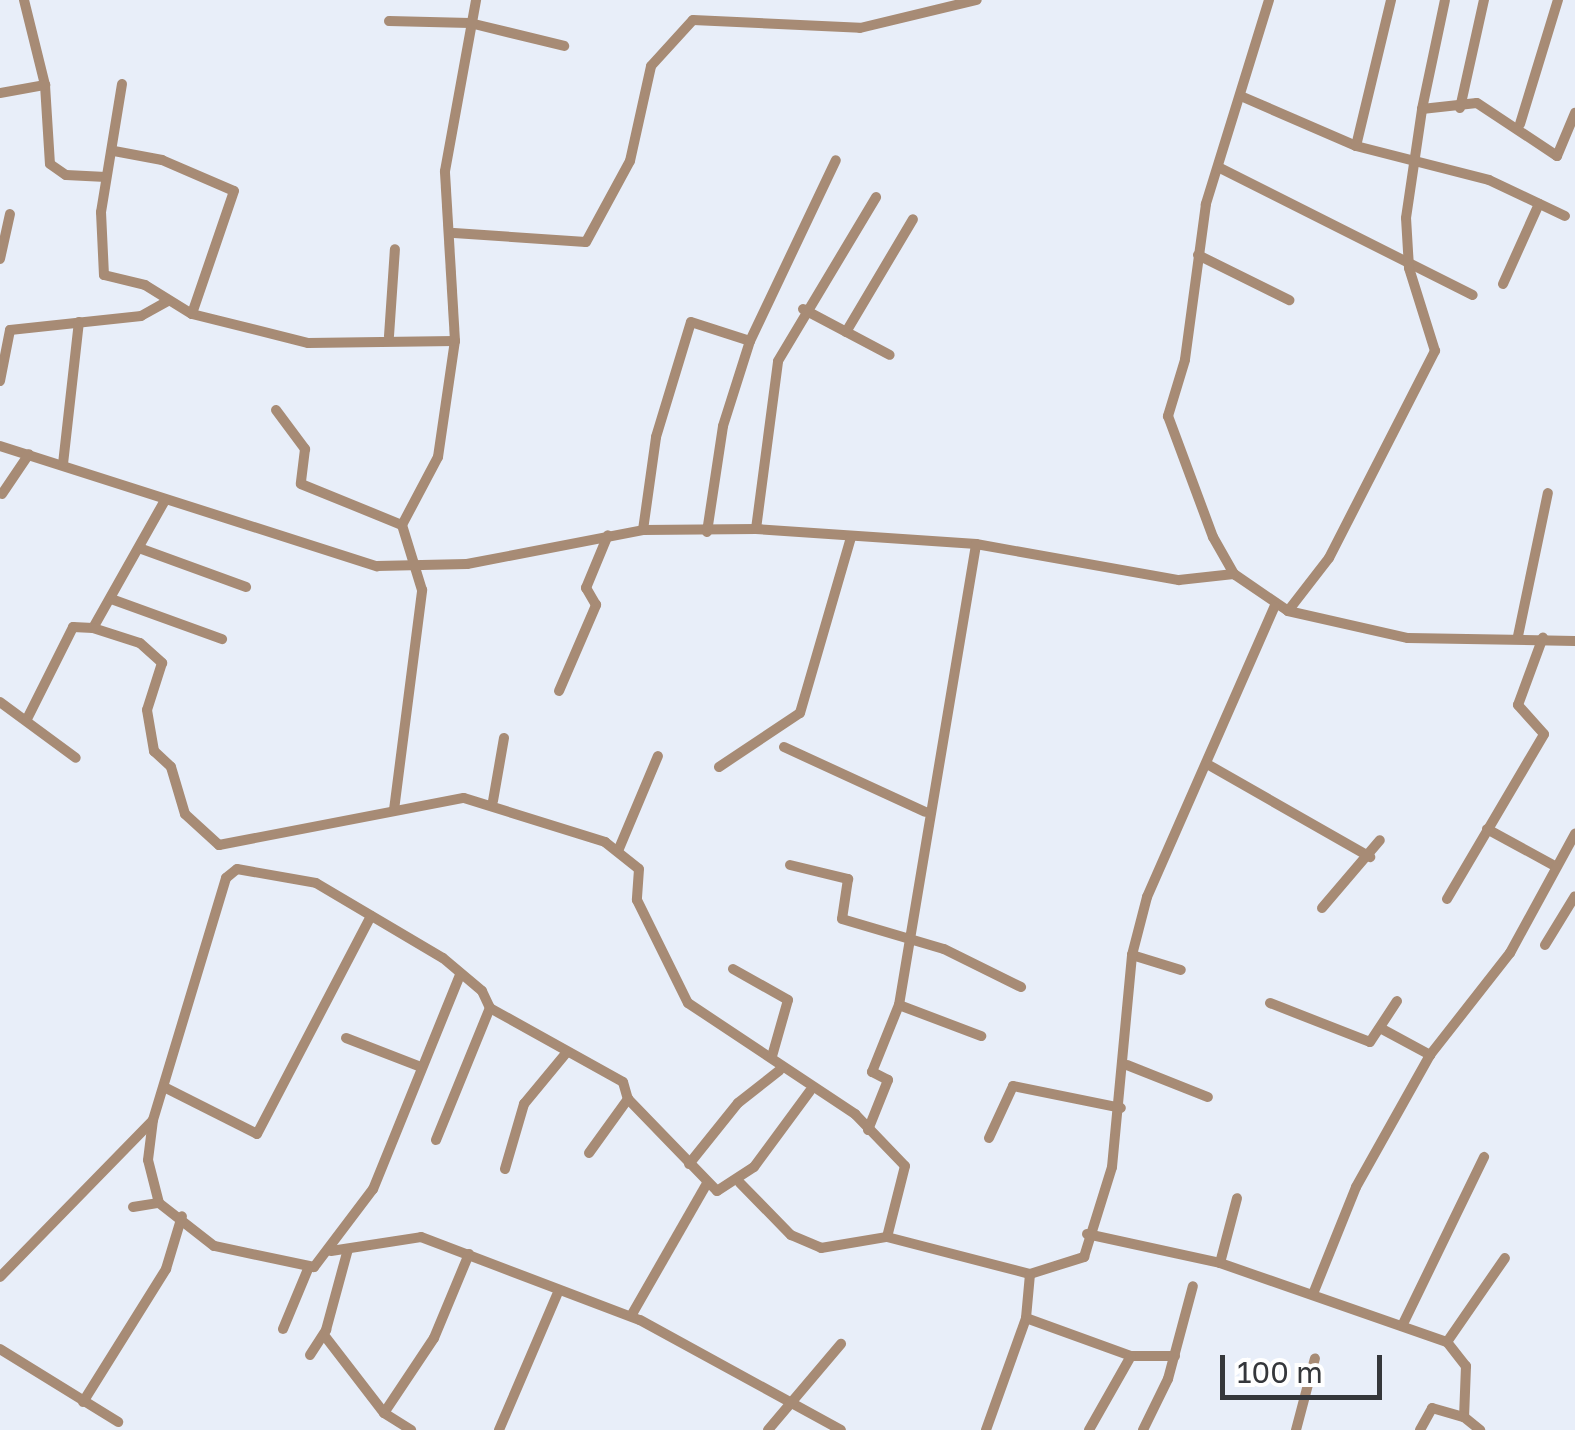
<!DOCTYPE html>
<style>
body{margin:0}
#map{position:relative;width:1575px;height:1430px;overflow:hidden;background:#e8eef9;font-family:"Golos Text",sans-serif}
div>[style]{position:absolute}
.street>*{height:10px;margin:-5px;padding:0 5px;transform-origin:5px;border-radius:5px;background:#a78b75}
span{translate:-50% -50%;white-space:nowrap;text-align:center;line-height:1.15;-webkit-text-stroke:8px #fff;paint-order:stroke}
.scale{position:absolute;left:1220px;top:1355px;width:162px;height:45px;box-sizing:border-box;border:5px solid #35373b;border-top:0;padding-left:12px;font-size:30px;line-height:35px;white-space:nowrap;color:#35373b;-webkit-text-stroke:8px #fff;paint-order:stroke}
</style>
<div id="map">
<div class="street">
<div style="left:24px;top:0;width:88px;rotate:76.1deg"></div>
<div style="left:45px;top:85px;width:79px;rotate:86.4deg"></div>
<div style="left:50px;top:164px;width:19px;rotate:35deg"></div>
<div style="left:66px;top:175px;width:40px;rotate:2.9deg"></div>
<div style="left:1269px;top:0;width:214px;rotate:107.2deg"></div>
<div style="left:1206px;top:204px;width:157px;rotate:97.7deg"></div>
<div style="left:1185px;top:360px;width:59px;rotate:106.9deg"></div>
<div style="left:1168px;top:416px;width:129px;rotate:69.6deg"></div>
<div style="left:1213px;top:537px;width:43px;rotate:60.4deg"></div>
<div style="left:1234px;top:574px;width:65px;rotate:34.4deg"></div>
<div style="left:1288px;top:611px;width:123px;rotate:12.7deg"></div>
<div style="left:1408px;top:638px;width:167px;rotate:1deg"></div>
<div style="left:389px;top:21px;width:81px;rotate:1.4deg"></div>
<div style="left:470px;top:23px;width:97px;rotate:13.7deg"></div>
<div style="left:122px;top:84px;width:130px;rotate:99.3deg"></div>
<div style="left:101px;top:212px;width:63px;rotate:87.3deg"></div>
<div style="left:104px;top:275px;width:42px;rotate:13.7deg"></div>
<div style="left:145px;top:285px;width:55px;rotate:31.7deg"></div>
<div style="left:192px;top:314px;width:120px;rotate:14deg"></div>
<div style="left:308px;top:343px;width:147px;rotate:-0.8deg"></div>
<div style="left:0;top:93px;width:46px;rotate:-10.1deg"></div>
<div style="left:1243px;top:97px;width:123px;rotate:23.4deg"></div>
<div style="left:1356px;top:146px;width:137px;rotate:14.3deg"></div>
<div style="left:1489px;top:180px;width:84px;rotate:25.3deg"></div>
<div style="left:1460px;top:108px;width:111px;rotate:-77.5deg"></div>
<div style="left:1422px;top:109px;width:111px;rotate:-78.1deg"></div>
<div style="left:1520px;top:124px;width:130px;rotate:-73deg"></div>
<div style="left:1356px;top:146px;width:150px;rotate:-76.5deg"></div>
<div style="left:114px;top:151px;width:49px;rotate:10.6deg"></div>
<div style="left:162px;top:160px;width:78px;rotate:23.3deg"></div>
<div style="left:234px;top:191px;width:130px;rotate:108.9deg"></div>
<div style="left:1218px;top:167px;width:285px;rotate:26.7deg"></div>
<div style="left:454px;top:233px;width:132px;rotate:3.9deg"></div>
<div style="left:586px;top:242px;width:92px;rotate:-61.5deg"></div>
<div style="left:630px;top:161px;width:97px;rotate:-77.5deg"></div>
<div style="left:651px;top:66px;width:62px;rotate:-47.6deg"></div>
<div style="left:693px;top:20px;width:167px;rotate:2.7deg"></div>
<div style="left:860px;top:28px;width:120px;rotate:-13.5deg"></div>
<div style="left:1198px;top:255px;width:102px;rotate:26.3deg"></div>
<div style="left:0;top:259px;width:46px;rotate:-77.5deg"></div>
<div style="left:1503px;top:284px;width:88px;rotate:-65.8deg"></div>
<div style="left:803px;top:309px;width:98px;rotate:27.9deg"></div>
<div style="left:846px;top:332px;width:131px;rotate:-59.3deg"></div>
<div style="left:389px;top:336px;width:87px;rotate:-86.1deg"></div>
<div style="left:0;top:381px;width:52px;rotate:-78.9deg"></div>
<div style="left:10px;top:330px;width:132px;rotate:-6.1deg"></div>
<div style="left:141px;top:316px;width:31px;rotate:-29deg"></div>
<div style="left:276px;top:410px;width:49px;rotate:53.4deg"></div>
<div style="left:305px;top:449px;width:35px;rotate:97deg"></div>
<div style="left:301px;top:484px;width:109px;rotate:22.1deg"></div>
<div style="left:0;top:446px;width:396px;rotate:17.7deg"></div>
<div style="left:377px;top:566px;width:90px;rotate:-1.3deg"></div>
<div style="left:467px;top:564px;width:179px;rotate:-10.9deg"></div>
<div style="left:643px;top:530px;width:113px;rotate:-0.5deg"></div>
<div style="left:756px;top:529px;width:221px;rotate:3.9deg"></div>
<div style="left:976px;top:544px;width:206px;rotate:10.1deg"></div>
<div style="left:1179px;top:580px;width:55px;rotate:-6.2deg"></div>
<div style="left:63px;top:464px;width:143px;rotate:-83.6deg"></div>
<div style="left:2px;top:494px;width:48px;rotate:-56deg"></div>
<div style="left:756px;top:529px;width:169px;rotate:-82.5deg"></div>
<div style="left:778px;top:361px;width:191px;rotate:-59.1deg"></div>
<div style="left:643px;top:530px;width:94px;rotate:-82deg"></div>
<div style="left:656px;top:437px;width:120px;rotate:-73.1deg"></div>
<div style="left:691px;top:322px;width:62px;rotate:17.9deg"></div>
<div style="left:707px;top:532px;width:107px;rotate:-81.4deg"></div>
<div style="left:723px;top:426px;width:89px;rotate:-72.4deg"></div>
<div style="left:750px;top:341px;width:200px;rotate:-64.6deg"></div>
<div style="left:139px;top:548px;width:114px;rotate:20deg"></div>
<div style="left:114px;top:600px;width:115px;rotate:19.9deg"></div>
<div style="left:1288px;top:611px;width:67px;rotate:-52.3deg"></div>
<div style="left:1329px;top:558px;width:233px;rotate:-62.9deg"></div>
<div style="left:1435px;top:351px;width:87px;rotate:-107.4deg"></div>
<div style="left:1409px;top:268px;width:50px;rotate:-93.4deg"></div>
<div style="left:1406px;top:218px;width:110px;rotate:-81.6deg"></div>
<div style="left:1422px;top:109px;width:55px;rotate:-6.2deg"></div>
<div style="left:1477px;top:103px;width:96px;rotate:33.5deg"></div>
<div style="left:1557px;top:156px;width:47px;rotate:-67.3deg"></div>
<div style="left:93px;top:628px;width:147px;rotate:-60.6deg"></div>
<div style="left:1518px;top:636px;width:146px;rotate:-78.2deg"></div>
<div style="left:559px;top:691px;width:94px;rotate:-66.7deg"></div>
<div style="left:596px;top:605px;width:20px;rotate:-120deg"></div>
<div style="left:586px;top:588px;width:57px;rotate:-67.5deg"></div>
<div style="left:0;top:702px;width:94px;rotate:36.4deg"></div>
<div style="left:27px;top:719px;width:103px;rotate:-63.4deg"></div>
<div style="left:73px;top:627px;width:20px;rotate:3deg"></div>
<div style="left:93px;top:628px;width:49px;rotate:17.7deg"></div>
<div style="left:140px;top:643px;width:30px;rotate:42deg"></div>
<div style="left:162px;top:663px;width:49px;rotate:107.7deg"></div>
<div style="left:147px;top:710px;width:42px;rotate:80.3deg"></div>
<div style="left:154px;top:751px;width:23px;rotate:43deg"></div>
<div style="left:171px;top:767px;width:49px;rotate:73.4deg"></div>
<div style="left:185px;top:814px;width:46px;rotate:42.4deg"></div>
<div style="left:219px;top:845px;width:249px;rotate:-10.9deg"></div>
<div style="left:464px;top:798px;width:148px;rotate:17.3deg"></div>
<div style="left:605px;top:842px;width:43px;rotate:38.5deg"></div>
<div style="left:639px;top:869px;width:31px;rotate:94deg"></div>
<div style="left:637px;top:900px;width:115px;rotate:63.7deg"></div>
<div style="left:688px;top:1003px;width:201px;rotate:33.6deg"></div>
<div style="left:855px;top:1114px;width:72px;rotate:46.1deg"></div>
<div style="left:905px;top:1166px;width:73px;rotate:104.2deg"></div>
<div style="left:784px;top:747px;width:155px;rotate:24.7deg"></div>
<div style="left:1207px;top:764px;width:188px;rotate:29.7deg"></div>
<div style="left:719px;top:767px;width:97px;rotate:-33.7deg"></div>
<div style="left:800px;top:713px;width:182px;rotate:-73.8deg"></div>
<div style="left:493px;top:801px;width:64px;rotate:-80.1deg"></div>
<div style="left:394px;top:810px;width:222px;rotate:-82.7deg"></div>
<div style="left:422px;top:590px;width:68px;rotate:-107.1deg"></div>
<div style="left:402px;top:525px;width:77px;rotate:-62.1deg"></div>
<div style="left:438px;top:457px;width:117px;rotate:-81.7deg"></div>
<div style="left:455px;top:341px;width:170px;rotate:-93.4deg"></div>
<div style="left:445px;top:171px;width:174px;rotate:-79.7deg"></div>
<div style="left:1487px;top:829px;width:77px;rotate:28.6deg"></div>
<div style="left:618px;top:851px;width:103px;rotate:-67.2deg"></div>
<div style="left:790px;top:865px;width:60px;rotate:13.6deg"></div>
<div style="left:848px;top:879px;width:40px;rotate:98.5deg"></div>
<div style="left:842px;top:919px;width:106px;rotate:16.4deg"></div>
<div style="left:944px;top:949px;width:86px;rotate:26.3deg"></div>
<div style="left:1447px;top:899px;width:191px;rotate:-59.5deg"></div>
<div style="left:1544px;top:734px;width:39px;rotate:-132deg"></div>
<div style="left:1518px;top:705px;width:72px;rotate:-69.8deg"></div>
<div style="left:1322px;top:908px;width:89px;rotate:-49.5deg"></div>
<div style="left:1545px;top:945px;width:57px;rotate:-58.5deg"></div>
<div style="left:1132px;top:955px;width:51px;rotate:17deg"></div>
<div style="left:733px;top:969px;width:63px;rotate:29.4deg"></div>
<div style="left:788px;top:1000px;width:58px;rotate:105.9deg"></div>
<div style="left:460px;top:975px;width:231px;rotate:112.1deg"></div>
<div style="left:373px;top:1189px;width:98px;rotate:127.1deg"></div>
<div style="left:314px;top:1267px;width:102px;rotate:-168.1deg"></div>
<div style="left:214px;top:1246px;width:70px;rotate:-142deg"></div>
<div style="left:159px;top:1203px;width:44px;rotate:-104.3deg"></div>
<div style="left:148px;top:1160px;width:40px;rotate:-82.9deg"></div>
<div style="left:153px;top:1120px;width:253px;rotate:-73.2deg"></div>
<div style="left:226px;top:878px;width:14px;rotate:-39deg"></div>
<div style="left:237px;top:869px;width:80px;rotate:10deg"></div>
<div style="left:316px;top:883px;width:147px;rotate:30.6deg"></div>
<div style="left:443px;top:958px;width:51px;rotate:40.2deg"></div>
<div style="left:482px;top:991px;width:19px;rotate:65deg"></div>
<div style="left:490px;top:1008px;width:152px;rotate:29.1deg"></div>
<div style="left:623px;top:1082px;width:18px;rotate:74deg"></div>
<div style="left:628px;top:1099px;width:128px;rotate:45.9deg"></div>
<div style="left:717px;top:1191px;width:44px;rotate:-33deg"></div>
<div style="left:754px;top:1167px;width:94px;rotate:-53.6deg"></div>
<div style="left:1270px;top:1003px;width:107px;rotate:21.3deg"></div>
<div style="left:1370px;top:1042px;width:49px;rotate:-56.6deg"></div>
<div style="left:899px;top:1005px;width:88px;rotate:20.7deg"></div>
<div style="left:1382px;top:1029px;width:55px;rotate:28.4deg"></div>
<div style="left:346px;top:1038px;width:80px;rotate:21.1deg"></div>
<div style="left:1127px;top:1065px;width:87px;rotate:21.6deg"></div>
<div style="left:164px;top:1087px;width:104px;rotate:26.8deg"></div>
<div style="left:257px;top:1134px;width:246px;rotate:-62.4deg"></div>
<div style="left:868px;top:1130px;width:54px;rotate:-68.2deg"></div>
<div style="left:888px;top:1080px;width:18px;rotate:-153deg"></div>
<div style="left:872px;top:1072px;width:72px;rotate:-68.1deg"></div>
<div style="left:899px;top:1005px;width:467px;rotate:-80.5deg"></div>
<div style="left:989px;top:1138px;width:57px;rotate:-65.2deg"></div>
<div style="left:1013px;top:1086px;width:110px;rotate:11.5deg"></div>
<div style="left:436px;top:1140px;width:143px;rotate:-67.8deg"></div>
<div style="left:589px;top:1153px;width:67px;rotate:-54.2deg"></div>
<div style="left:689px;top:1164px;width:78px;rotate:-51.2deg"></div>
<div style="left:738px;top:1103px;width:53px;rotate:-38.2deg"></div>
<div style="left:505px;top:1169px;width:68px;rotate:-73.7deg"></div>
<div style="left:524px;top:1104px;width:67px;rotate:-50.4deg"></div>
<div style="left:740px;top:1183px;width:73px;rotate:45.6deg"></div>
<div style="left:791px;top:1235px;width:33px;rotate:23deg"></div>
<div style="left:821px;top:1248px;width:67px;rotate:-9.5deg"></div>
<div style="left:887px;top:1237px;width:148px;rotate:14.5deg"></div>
<div style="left:1030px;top:1274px;width:57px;rotate:-17.5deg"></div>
<div style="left:1084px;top:1257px;width:94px;rotate:-72.7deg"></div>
<div style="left:1112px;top:1167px;width:213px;rotate:-84.6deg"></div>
<div style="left:1132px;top:955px;width:60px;rotate:-75.5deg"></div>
<div style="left:1147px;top:897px;width:317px;rotate:-66.3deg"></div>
<div style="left:133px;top:1207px;width:26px;rotate:-9deg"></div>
<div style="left:1087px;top:1234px;width:136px;rotate:12.3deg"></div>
<div style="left:1220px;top:1263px;width:240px;rotate:19.2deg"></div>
<div style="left:1447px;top:1342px;width:31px;rotate:52deg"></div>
<div style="left:1466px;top:1366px;width:51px;rotate:92.2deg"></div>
<div style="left:1464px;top:1417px;width:21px;rotate:39deg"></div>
<div style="left:331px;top:1251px;width:91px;rotate:-8.8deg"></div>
<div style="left:421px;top:1237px;width:234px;rotate:20.8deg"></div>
<div style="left:640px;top:1320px;width:229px;rotate:28.7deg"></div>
<div style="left:1220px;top:1263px;width:67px;rotate:-75.3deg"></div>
<div style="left:0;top:1277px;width:218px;rotate:-45.7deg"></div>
<div style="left:1313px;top:1294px;width:115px;rotate:-68.1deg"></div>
<div style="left:1356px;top:1187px;width:151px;rotate:-60.7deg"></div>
<div style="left:1430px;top:1055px;width:130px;rotate:-51.9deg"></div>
<div style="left:1510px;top:953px;width:136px;rotate:-61.4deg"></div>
<div style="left:631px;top:1316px;width:151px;rotate:-60.2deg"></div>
<div style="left:1026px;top:1318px;width:112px;rotate:19.9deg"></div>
<div style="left:1131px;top:1356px;width:44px"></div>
<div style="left:1402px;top:1326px;width:188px;rotate:-64.1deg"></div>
<div style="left:283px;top:1329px;width:65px;rotate:-67.4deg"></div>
<div style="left:324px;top:1335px;width:98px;rotate:52.4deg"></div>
<div style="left:384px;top:1413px;width:32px;rotate:32deg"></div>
<div style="left:1447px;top:1342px;width:102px;rotate:-55.4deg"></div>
<div style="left:0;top:1349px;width:139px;rotate:31.7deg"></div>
<div style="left:310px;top:1355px;width:30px;rotate:-57deg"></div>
<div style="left:326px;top:1330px;width:84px;rotate:-74.8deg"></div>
<div style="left:83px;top:1402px;width:157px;rotate:-58deg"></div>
<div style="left:166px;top:1269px;width:55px;rotate:-73.2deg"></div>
<div style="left:384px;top:1413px;width:90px;rotate:-56.3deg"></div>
<div style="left:434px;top:1338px;width:91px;rotate:-67.4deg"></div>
<div style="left:499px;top:1430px;width:147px;rotate:-66.8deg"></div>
<div style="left:768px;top:1430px;width:113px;rotate:-49.7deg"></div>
<div style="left:986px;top:1430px;width:119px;rotate:-70.3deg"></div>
<div style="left:1026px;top:1318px;width:44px;rotate:-84.8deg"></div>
<div style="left:1089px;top:1430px;width:85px;rotate:-60.4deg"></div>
<div style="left:1143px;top:1430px;width:57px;rotate:-63.9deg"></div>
<div style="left:1168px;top:1379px;width:96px;rotate:-75deg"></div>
<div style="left:1296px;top:1430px;width:74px;rotate:-75.2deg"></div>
<div style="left:1420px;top:1430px;width:25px;rotate:-61deg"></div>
<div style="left:1432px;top:1408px;width:33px;rotate:16deg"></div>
</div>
<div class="scale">100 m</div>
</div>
